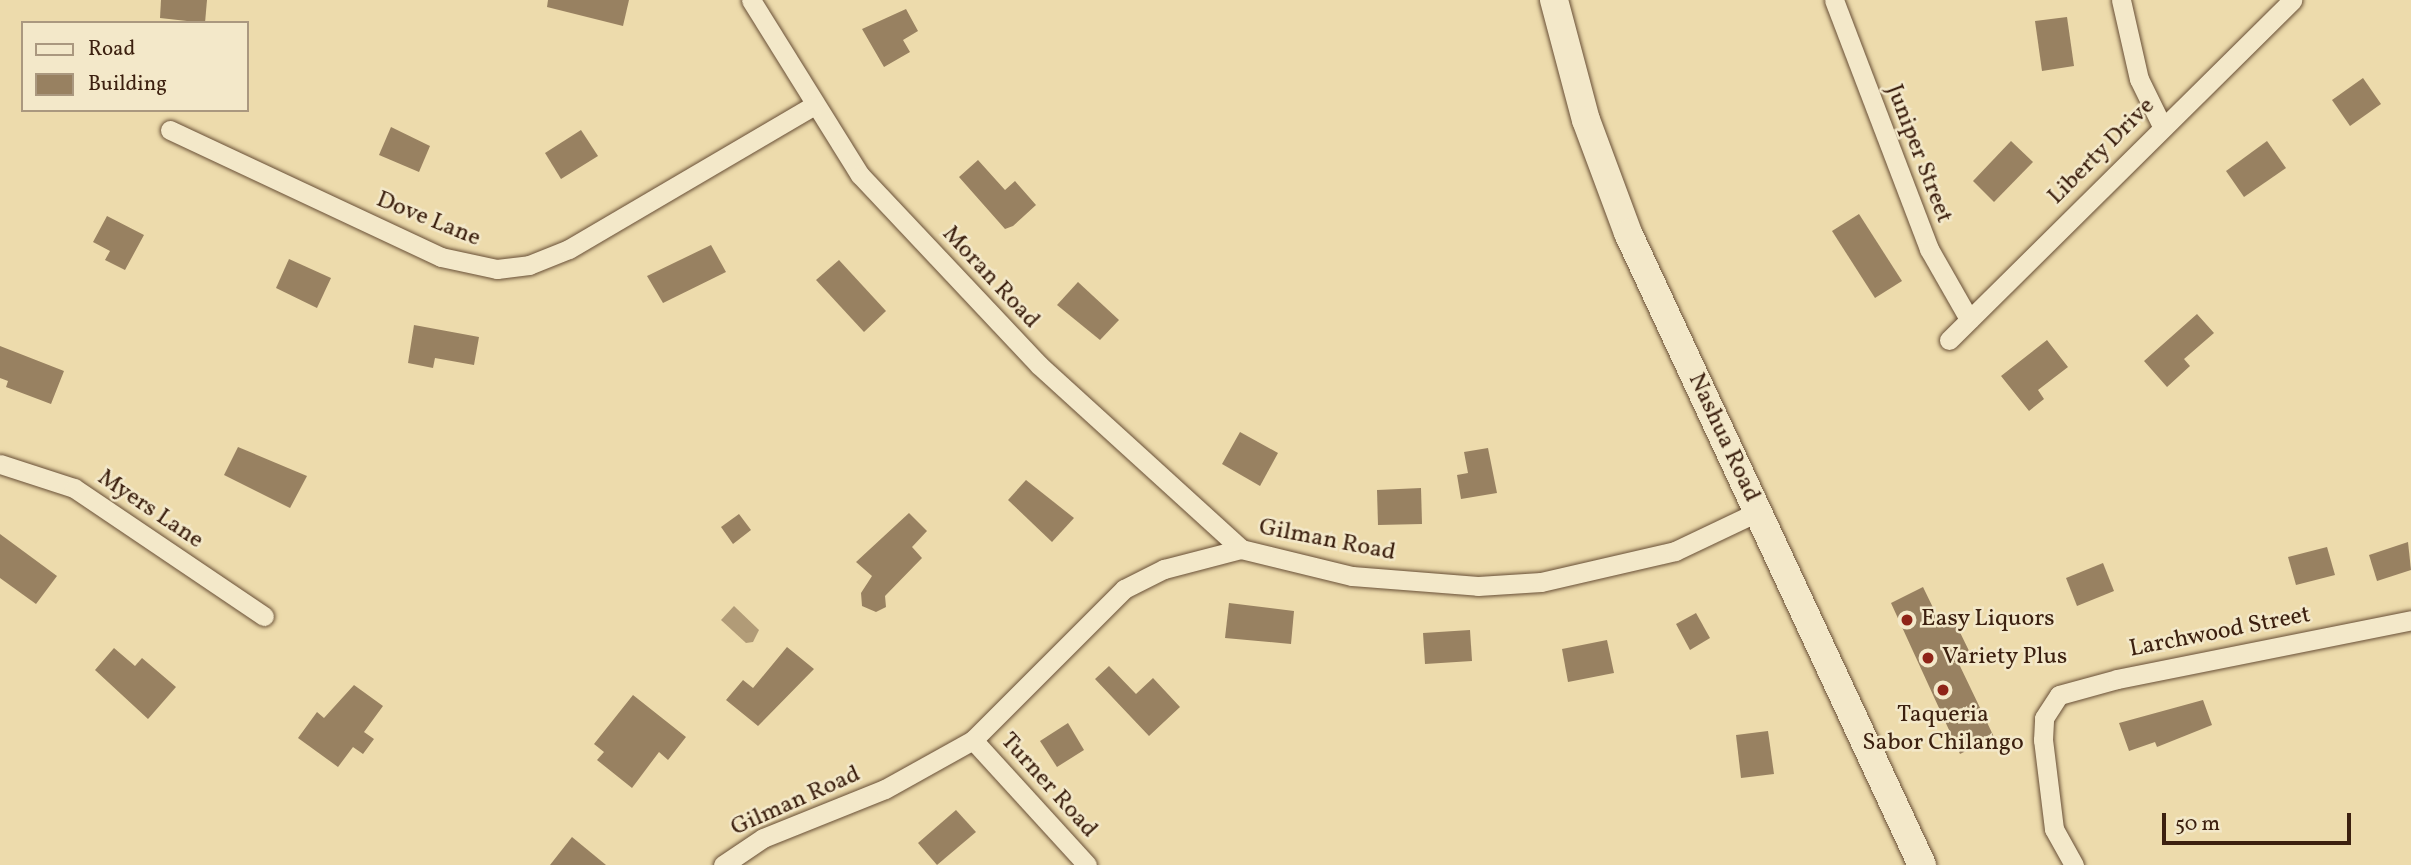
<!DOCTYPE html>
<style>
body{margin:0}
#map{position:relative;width:2411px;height:865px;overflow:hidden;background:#eddbac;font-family:Vollkorn,serif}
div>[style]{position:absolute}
.water>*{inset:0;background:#b19b77}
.building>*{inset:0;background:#988161}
.roads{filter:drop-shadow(0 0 2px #684f36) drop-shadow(0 0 2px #684f36)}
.street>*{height:19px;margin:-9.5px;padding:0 9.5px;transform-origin:9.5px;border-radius:9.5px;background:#f3e8c9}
.secondary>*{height:28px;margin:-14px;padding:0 14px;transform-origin:14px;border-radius:14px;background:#f3e8c9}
.dots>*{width:19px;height:19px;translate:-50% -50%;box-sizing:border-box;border:4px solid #f3e8c9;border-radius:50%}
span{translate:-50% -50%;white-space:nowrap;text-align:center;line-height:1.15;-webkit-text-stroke:5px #f3e8c9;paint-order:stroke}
.street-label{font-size:24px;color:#3c200f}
.poi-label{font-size:24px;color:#3c200f}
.left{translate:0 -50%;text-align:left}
.legend{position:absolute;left:21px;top:21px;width:228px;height:91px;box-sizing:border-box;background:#f3e8c9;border:2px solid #aa987f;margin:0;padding:9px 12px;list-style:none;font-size:21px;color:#3c200f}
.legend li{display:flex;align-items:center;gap:14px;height:35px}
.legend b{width:35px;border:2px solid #aa987f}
.scale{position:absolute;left:2162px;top:813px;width:189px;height:32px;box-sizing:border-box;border:4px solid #3c200f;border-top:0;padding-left:9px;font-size:21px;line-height:24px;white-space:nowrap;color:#3c200f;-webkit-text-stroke:5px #f3e8c9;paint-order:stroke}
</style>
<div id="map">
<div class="water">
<div style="clip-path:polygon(734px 606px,759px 630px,753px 642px,746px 643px,721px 620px)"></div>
</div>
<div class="building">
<div style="clip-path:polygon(161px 0,207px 0,205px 23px,160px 18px)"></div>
<div style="clip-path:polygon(548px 0,629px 0,623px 26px,547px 7px)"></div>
<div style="clip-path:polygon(906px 9px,918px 31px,903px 40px,910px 52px,884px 67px,862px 29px)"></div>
<div style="clip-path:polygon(2067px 17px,2074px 66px,2042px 71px,2035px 21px)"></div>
<div style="clip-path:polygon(2363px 78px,2381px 104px,2350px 126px,2332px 100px)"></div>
<div style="clip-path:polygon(391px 127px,430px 146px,419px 172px,379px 155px)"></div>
<div style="clip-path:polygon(581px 130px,598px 156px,561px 179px,545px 153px)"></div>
<div style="clip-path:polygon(2011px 141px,2033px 162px,1994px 202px,1973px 181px)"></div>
<div style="clip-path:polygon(2267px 141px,2286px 168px,2244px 197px,2226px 171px)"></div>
<div style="clip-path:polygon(978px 160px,1005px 190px,1015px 181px,1036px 205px,1013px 226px,1005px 229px,959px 177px)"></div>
<div style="clip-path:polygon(1859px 214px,1902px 281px,1875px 298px,1832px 231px)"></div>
<div style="clip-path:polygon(107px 216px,144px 235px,125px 270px,105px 260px,110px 251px,93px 242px)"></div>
<div style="clip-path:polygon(711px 245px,726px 272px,663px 303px,647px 276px)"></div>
<div style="clip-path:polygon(289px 259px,331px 278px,317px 308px,276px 288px)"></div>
<div style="clip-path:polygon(839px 260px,886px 311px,864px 332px,816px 280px)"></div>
<div style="clip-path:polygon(1078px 282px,1119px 320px,1100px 340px,1057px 305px)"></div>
<div style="clip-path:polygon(2197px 314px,2214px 333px,2184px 359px,2190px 366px,2167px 387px,2144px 361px)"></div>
<div style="clip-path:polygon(414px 325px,479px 337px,474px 365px,435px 358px,433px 368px,408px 363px)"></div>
<div style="clip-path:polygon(2047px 340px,2068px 367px,2038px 390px,2044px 399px,2029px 411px,2001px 376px)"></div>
<div style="clip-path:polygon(0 346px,64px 371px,51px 404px,6px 387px,8px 381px,0 378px)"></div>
<div style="clip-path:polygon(1240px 432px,1278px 453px,1260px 486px,1222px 464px)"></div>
<div style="clip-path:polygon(238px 447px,307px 476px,290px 508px,224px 475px)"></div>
<div style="clip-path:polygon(1488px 448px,1497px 493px,1461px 499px,1457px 475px,1468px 473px,1464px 452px)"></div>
<div style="clip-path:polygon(1026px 480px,1074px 518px,1052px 542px,1008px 500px)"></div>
<div style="clip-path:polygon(1421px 488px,1422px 524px,1378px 525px,1377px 490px)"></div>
<div style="clip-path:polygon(909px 513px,927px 531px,912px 547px,922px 558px,885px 596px,886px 607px,876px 612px,862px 606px,861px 593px,872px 576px,856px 562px)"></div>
<div style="clip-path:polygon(739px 514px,751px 530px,733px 544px,721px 527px)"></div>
<div style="clip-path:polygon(0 534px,57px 576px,36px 604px,0 578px)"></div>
<div style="clip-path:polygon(2408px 542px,2411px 570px,2377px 581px,2369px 555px)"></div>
<div style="clip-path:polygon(2327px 547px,2335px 575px,2296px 585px,2288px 557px)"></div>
<div style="clip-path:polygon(2103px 563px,2114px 591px,2077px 606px,2066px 578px)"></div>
<div style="clip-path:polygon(1923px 587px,1940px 622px,1952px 616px,1972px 657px,1959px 664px,1994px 737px,1960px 754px,1891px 603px)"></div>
<div style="clip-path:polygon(1229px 603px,1294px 611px,1291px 644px,1225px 638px)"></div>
<div style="clip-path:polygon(1696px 613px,1710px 638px,1690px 650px,1676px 624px)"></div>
<div style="clip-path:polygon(1470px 630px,1472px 661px,1425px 664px,1423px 633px)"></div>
<div style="clip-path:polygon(1607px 640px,1614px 673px,1568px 682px,1562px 649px)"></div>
<div style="clip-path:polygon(787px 647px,814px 669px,758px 726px,726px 700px,743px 680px,753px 688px)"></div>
<div style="clip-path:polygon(114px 648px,135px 666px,142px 658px,176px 687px,148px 719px,95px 670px)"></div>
<div style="clip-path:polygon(1109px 666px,1136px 694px,1153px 678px,1180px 707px,1149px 736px,1095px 679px)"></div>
<div style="clip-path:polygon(354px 685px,383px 706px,364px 732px,374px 739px,363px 754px,353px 747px,338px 767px,298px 738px,317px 712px,324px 718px)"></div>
<div style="clip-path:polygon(633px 695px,686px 737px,668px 760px,659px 752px,632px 788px,597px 760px,604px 752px,594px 744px)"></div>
<div style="clip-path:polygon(2203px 700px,2212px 725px,2157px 747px,2155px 742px,2129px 751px,2119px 723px)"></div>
<div style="clip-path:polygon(1068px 723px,1084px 750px,1057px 767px,1040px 741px)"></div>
<div style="clip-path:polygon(1768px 731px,1774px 774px,1741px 778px,1736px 735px)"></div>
<div style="clip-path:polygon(956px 810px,976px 832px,937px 865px,918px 843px)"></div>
<div style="clip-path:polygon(572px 837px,606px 865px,550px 865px)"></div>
</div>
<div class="roads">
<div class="street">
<div style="left:751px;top:0;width:206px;rotate:58.1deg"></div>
<div style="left:860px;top:175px;width:261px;rotate:46.7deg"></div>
<div style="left:1039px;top:365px;width:273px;rotate:42.3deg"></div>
<div style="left:1834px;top:0;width:267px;rotate:69.1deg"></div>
<div style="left:1929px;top:249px;width:81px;rotate:60.3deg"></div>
<div style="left:2121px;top:0;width:81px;rotate:77.2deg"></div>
<div style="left:2139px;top:79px;width:52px;rotate:63.9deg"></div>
<div style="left:170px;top:130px;width:299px;rotate:25.1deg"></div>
<div style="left:441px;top:257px;width:57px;rotate:12.1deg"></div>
<div style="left:497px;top:269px;width:32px;rotate:-7deg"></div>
<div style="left:529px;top:265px;width:43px;rotate:-21.8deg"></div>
<div style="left:569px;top:249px;width:283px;rotate:-30.4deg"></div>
<div style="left:1949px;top:340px;width:483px;rotate:-44.7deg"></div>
<div style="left:0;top:464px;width:78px;rotate:18deg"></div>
<div style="left:74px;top:488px;width:229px;rotate:34deg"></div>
<div style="left:973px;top:740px;width:169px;rotate:47.6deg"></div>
<div style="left:723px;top:865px;width:48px;rotate:-34deg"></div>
<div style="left:763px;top:838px;width:131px;rotate:-21.9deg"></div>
<div style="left:885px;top:789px;width:101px;rotate:-29.1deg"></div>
<div style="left:973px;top:740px;width:214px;rotate:-45deg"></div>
<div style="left:1124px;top:589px;width:45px;rotate:-26.6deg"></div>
<div style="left:1164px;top:569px;width:80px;rotate:-14.6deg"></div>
<div style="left:1241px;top:549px;width:114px;rotate:13.7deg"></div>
<div style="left:1352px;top:576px;width:126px;rotate:4.5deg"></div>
<div style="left:1478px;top:586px;width:63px;rotate:-3.6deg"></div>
<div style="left:1541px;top:582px;width:138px;rotate:-13deg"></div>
<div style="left:1675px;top:551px;width:91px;rotate:-25.4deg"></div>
<div style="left:2074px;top:865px;width:41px;rotate:-119.1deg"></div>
<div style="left:2054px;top:829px;width:90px;rotate:-97deg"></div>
<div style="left:2043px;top:740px;width:22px;rotate:-87deg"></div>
<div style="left:2044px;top:718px;width:27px;rotate:-57deg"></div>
<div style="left:2059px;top:695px;width:60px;rotate:-15.4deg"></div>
<div style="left:2117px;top:679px;width:300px;rotate:-11.3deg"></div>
</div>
<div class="secondary">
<div style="left:1554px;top:0;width:124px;rotate:75.1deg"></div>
<div style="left:1586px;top:120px;width:121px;rotate:69.6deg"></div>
<div style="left:1628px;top:233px;width:697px;rotate:65.05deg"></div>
</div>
</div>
<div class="dots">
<div style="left:1907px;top:620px;background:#8f2418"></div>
<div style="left:1928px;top:658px;background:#8f2418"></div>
<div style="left:1943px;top:690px;background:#8f2418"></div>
</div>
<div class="street-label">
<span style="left:2102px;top:152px;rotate:-45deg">Liberty Drive</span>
<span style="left:1918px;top:154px;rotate:69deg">Juniper Street</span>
<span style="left:428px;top:220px;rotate:22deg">Dove Lane</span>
<span style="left:990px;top:278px;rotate:47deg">Moran Road</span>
<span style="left:1723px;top:438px;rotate:65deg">Nashua Road</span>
<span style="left:150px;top:510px;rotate:34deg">Myers Lane</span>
<span style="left:1327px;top:541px;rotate:11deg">Gilman Road</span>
<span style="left:2220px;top:633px;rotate:-11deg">Larchwood Street</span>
<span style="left:1048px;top:786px;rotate:48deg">Turner Road</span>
<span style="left:796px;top:802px;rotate:-24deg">Gilman Road</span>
</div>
<div class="poi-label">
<span class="left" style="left:1921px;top:620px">Easy Liquors</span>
<span class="left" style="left:1942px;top:658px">Variety Plus</span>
<span style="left:1943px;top:730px">Taqueria<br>Sabor Chilango</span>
</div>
<ul class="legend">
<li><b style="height:9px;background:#f3e8c9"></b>Road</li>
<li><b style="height:19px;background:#988161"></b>Building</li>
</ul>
<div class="scale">50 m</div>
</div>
